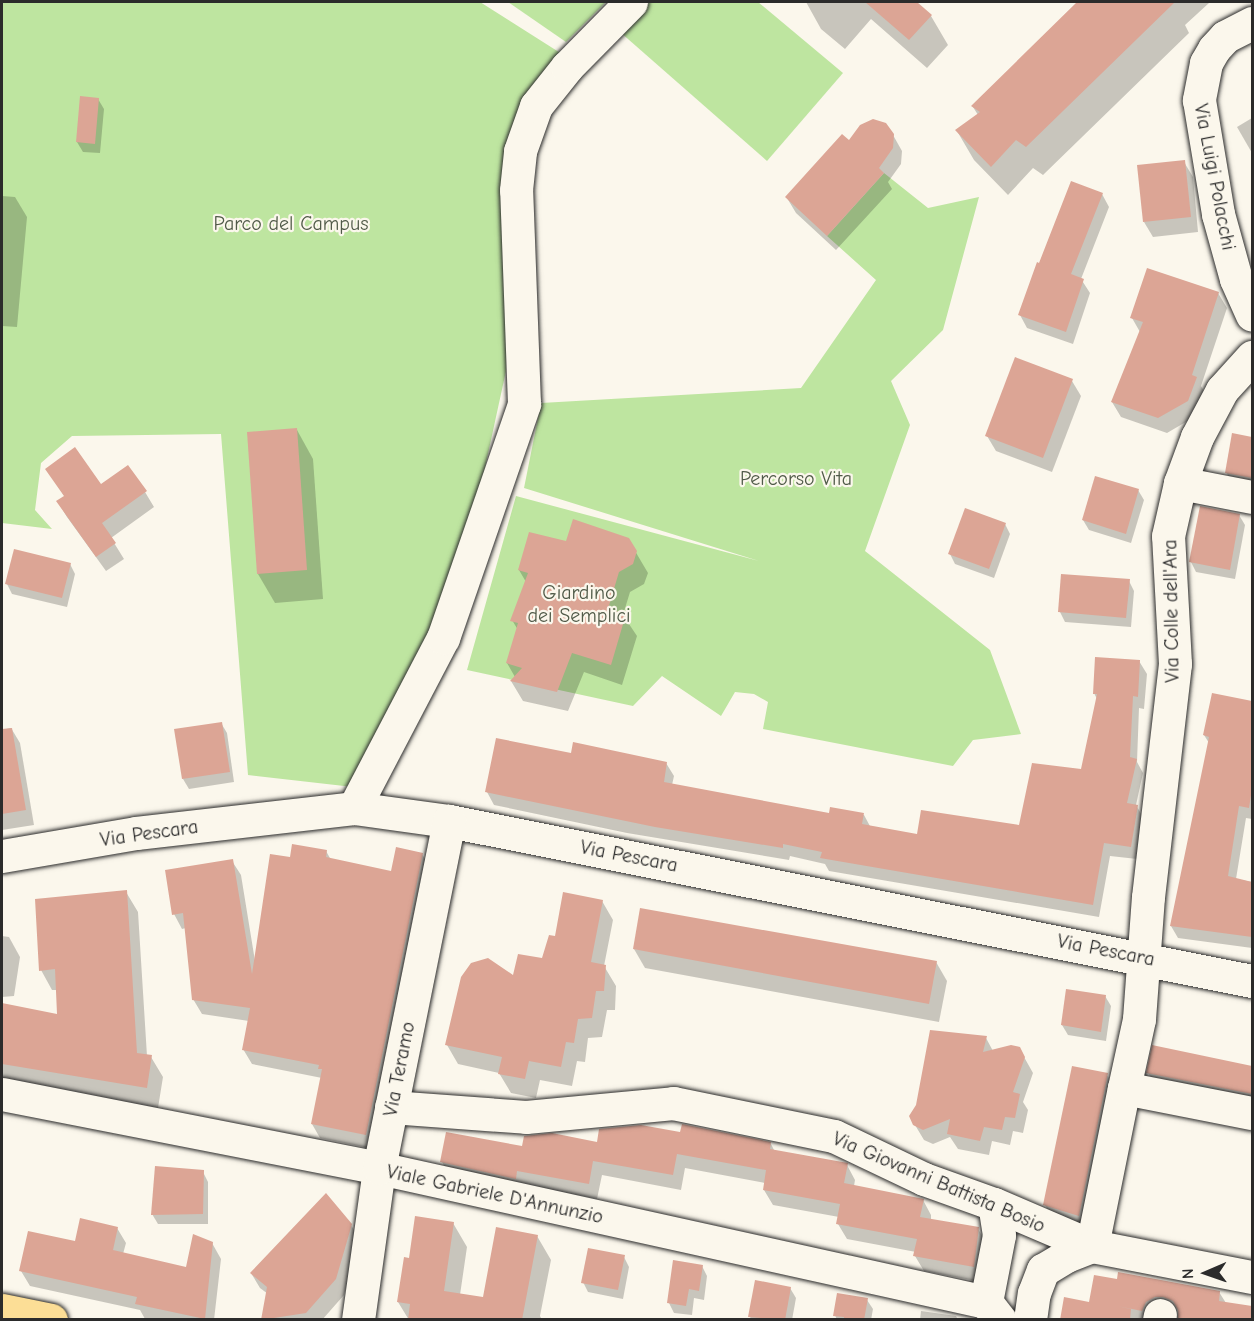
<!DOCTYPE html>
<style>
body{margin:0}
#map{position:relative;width:1254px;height:1321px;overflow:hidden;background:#fbf7ec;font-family:"Comic Neue",sans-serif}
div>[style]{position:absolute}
.green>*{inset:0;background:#bee5a0}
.shadow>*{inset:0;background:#0003}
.building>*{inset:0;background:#dca595}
.roads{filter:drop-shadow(0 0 2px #2b2b2b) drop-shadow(0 0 2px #2b2b2b)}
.minor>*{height:33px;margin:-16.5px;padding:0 16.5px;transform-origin:16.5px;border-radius:16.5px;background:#fbf7ec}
.major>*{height:33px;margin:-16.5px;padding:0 16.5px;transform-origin:16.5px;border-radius:16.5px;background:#fcde96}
span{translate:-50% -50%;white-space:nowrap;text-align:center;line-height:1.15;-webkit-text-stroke:4.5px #fbf7ec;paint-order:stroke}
.street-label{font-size:20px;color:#2b2b2b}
.park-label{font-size:20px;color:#505a48}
.frame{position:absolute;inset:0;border:3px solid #2b2b2b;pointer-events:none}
.north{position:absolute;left:1176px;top:1243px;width:60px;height:60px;-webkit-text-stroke:4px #fbf7ec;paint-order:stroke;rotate:268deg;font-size:16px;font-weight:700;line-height:24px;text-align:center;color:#2b2b2b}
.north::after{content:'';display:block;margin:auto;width:21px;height:27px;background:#2b2b2b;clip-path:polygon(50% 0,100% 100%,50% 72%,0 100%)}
</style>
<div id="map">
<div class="green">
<div style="clip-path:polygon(2px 2px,480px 2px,573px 61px,516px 190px,506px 371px,457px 596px,353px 787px,248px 775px,221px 434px,72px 436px,41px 463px,35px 510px,52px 529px,2px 523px)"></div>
<div style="clip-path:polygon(508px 2px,606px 2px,566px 42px)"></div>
<div style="clip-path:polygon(649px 2px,758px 2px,843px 73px,767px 161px,620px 32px)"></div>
<div style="clip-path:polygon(884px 173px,928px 208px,979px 197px,943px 330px,891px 381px,910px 425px,865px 551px,990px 650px,1021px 734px,973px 740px,953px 766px,763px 729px,768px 702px,754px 694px,735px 692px,721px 716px,662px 676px,633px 706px,467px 670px,516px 496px,759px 561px,524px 488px,541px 403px,801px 388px,876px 280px,827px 236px)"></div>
</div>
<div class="shadow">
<div style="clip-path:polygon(806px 2px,915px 2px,931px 16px,948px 45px,927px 68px,871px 19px,845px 49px,821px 29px)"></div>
<div style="clip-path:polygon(1079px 2px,1209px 3px,1185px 25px,1189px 33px,1043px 175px,1033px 168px,1008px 195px,974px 160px,957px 131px,978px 115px,973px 107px)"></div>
<div style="clip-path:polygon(98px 99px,104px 109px,100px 153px,83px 152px,77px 142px)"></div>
<div style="clip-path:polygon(1252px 118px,1252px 153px,1237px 127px)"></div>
<div style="clip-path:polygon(893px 135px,902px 151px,901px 164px,888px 182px,892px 189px,836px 250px,796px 213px,787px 198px,849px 142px)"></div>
<div style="clip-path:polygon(1184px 162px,1193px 177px,1198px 232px,1153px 237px,1144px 222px)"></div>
<div style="clip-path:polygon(1102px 194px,1109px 207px,1081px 279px,1090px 293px,1073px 344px,1027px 328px,1020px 315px,1040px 265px)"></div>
<div style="clip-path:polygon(2px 196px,15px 197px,27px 217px,17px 327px,2px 326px)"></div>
<div style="clip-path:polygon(1218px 293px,1227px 308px,1201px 386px,1205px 393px,1196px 416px,1167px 433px,1121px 417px,1112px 402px,1140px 332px,1132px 318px)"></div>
<div style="clip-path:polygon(1072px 381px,1081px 396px,1052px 472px,996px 451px,987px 436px)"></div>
<div style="clip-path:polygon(297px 430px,313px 459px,323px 599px,275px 603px,258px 574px)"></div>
<div style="clip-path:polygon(1233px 435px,1252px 438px,1252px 491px,1235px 488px,1226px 472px)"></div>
<div style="clip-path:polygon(47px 469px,101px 486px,145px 492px,154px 507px,111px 538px,124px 559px,106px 571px,67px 517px,58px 502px,65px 497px)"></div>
<div style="clip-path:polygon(1138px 490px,1144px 500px,1131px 543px,1089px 530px,1083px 520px)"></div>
<div style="clip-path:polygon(1239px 515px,1245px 525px,1235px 579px,1196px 572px,1191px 562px)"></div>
<div style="clip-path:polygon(1005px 524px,1010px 534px,994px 578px,955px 564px,950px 554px)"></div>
<div style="clip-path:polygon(628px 539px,648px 573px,644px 584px,630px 592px,623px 615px,637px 636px,622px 685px,584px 672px,568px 711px,523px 701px,511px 681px,515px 677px,507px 663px,518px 630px,512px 620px,526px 582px,519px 570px,567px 542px)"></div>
<div style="clip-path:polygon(70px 564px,75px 574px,67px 607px,12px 594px,7px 584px)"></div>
<div style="clip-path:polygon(1129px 581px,1134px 591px,1131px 627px,1065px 622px,1060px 612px)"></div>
<div style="clip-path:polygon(1139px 661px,1147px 674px,1144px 709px,1139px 708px,1137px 762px,1143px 773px,1136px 805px,1144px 819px,1137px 859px,1110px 856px,1099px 917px,829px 871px,825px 864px,790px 856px,789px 860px,627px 833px,494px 805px,487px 792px,573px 755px,666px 763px,674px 776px,672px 785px,830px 814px,864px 815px,871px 828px,918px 836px,1020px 827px,1082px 771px,1097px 699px,1094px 693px)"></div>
<div style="clip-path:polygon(1213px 694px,1252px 703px,1252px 819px,1246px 818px,1236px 879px,1252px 882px,1252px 948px,1178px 938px,1171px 926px,1209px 743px,1204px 735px)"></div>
<div style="clip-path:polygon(221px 723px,227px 733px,234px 782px,189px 789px,183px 779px)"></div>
<div style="clip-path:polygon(11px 728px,20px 743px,34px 825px,2px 830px,2px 730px)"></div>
<div style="clip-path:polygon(326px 851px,331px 860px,392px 873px,422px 854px,431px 869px,374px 1149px,320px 1138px,312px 1124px,322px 1078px,252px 1064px,243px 1049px,249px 1021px,202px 1014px,193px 999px,186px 928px,182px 929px,174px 914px,232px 861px,241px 875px,255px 961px,291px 859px)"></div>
<div style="clip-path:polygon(126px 892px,138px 912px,147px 1056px,151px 1057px,163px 1077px,158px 1108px,2px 1081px,2px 1005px,59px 1016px,57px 990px,52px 990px,41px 970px)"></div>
<div style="clip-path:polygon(602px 901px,613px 920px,604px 966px,616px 986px,615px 1010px,607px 1010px,602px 1037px,588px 1038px,585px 1062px,577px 1061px,572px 1086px,540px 1080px,536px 1098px,511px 1093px,499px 1073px,458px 1064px,447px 1045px,514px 978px,543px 960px,556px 938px)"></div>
<div style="clip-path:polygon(2px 936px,9px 937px,20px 957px,14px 996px,2px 997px)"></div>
<div style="clip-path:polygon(634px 949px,936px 962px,947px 981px,939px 1022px,645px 968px)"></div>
<div style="clip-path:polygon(1105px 996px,1111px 1006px,1106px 1041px,1068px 1035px,1062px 1025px)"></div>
<div style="clip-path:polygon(986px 1038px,993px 1051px,1019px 1048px,1033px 1073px,1023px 1102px,1028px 1110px,1023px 1133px,1013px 1131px,1010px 1145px,992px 1141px,989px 1155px,958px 1149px,950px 1137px,933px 1144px,924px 1140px,915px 1125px)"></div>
<div style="clip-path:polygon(1154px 1047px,1252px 1067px,1252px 1107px,1157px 1088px,1148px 1073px)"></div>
<div style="clip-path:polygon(1107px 1075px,1116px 1090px,1087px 1230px,1054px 1220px,1045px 1205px)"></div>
<div style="clip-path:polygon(682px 1134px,771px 1144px,775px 1152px,847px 1165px,855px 1180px,854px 1186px,923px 1200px,931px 1215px,931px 1220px,978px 1229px,987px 1244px,982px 1282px,924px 1271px,915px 1256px,916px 1252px,847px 1239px,838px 1224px,839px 1217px,773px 1205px,764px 1190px,765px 1183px,685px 1168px,681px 1190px,602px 1175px,597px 1199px,525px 1185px,451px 1177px,442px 1162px,523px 1147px,598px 1143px)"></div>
<div style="clip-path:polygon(203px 1172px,208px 1182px,208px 1224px,158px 1224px,152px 1214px)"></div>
<div style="clip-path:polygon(453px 1223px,467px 1247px,460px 1295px,484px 1299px,537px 1236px,551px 1260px,540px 1316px,542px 1320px,409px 1320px,398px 1302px,410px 1260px)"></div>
<div style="clip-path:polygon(351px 1225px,360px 1240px,344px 1295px,322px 1320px,262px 1320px,268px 1294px,260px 1288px,251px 1273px)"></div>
<div style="clip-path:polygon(117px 1228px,126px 1243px,123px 1254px,188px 1269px,212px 1243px,221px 1259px,214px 1320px,145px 1319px,140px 1310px,30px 1286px,21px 1271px,76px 1243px)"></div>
<div style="clip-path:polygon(624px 1257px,629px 1267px,623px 1299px,588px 1292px,583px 1282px)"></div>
<div style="clip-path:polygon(702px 1266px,707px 1276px,704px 1300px,694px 1298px,692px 1315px,674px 1313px,669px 1303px)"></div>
<div style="clip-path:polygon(1095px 1277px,1219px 1292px,1226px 1303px,1247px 1320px,1179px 1320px,1176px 1316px,1162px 1320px,1062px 1320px,1090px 1303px)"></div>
<div style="clip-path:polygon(790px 1288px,796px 1298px,792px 1320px,752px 1320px,750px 1317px)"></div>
<div style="clip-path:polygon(867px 1300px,873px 1309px,871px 1320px,837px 1320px,835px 1315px)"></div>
<div style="clip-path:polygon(921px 1311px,956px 1316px,958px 1320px,920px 1320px)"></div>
</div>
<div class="building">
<div style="clip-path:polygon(865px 2px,917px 2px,932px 15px,909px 40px)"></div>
<div style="clip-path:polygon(1077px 2px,1175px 2px,1026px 147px,1016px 140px,991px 167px,955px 130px,980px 112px,971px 106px)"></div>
<div style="clip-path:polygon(80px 96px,99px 98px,95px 144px,76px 142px)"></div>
<div style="clip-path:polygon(873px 119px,886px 123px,894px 134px,893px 148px,879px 168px,884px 173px,827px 236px,785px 197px,842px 134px,849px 140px,860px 125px)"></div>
<div style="clip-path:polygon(1185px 160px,1191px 217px,1143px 222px,1137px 165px)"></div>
<div style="clip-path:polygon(1071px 181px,1103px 193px,1071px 274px,1084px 279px,1066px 332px,1018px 315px,1037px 262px,1039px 263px)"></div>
<div style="clip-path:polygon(1147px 268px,1219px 292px,1192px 375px,1197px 377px,1188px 401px,1158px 418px,1111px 402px,1143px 322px,1130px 318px)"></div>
<div style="clip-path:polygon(1015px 357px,1073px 379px,1043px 458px,985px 436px)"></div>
<div style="clip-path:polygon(297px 428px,307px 570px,257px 574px,247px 432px)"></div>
<div style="clip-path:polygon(1232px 433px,1252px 437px,1252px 478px,1225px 473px)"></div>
<div style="clip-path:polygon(75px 447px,101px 484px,128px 465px,147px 491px,102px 523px,116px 543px,96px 557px,56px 501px,64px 496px,45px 469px)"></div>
<div style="clip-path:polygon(1095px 476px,1139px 489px,1126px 534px,1082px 520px)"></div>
<div style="clip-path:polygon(1200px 506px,1240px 514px,1230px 570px,1189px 562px)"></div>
<div style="clip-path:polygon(965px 508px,1006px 523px,989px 569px,948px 554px)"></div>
<div style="clip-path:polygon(573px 519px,629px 538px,637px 551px,633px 564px,619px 572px,608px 609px,626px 614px,611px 665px,572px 653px,557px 692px,510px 681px,522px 668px,506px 663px,518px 623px,510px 621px,528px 573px,518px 570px,529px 532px,566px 541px)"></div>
<div style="clip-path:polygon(14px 549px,71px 563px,62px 598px,5px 584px)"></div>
<div style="clip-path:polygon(1061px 574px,1130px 579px,1126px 618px,1058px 612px)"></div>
<div style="clip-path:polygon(1095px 657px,1140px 660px,1138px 697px,1133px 696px,1130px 757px,1137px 759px,1127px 803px,1138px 805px,1131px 847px,1104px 843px,1093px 905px,820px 858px,822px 852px,783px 844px,783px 848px,655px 827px,485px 792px,496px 738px,571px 753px,573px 742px,667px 762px,664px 782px,829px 813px,830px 807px,864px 813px,862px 824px,917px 834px,921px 810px,1019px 825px,1032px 763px,1081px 769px,1097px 694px,1093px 694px)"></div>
<div style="clip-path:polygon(1212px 693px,1252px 701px,1252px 789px,1249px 808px,1239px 806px,1228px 876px,1252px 882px,1252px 937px,1170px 926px,1209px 737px,1203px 735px)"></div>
<div style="clip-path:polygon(222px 722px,230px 772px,182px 779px,174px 729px)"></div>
<div style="clip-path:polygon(12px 728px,26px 810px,2px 814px,2px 729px)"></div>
<div style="clip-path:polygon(292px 844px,327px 850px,326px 857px,391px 871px,396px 847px,423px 853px,366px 1135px,311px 1124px,322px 1069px,318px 1069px,319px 1065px,242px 1050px,250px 1008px,192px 1000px,183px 913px,172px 915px,165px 870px,233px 859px,252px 974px,270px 854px,290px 857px)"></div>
<div style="clip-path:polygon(127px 890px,137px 1053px,152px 1055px,147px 1088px,2px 1064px,2px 1003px,57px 1014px,55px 969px,39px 971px,35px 899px)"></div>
<div style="clip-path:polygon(563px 892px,603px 900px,591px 962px,606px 965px,604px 991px,596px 991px,592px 1018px,578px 1019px,574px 1043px,566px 1042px,561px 1067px,529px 1061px,525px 1079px,498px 1074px,502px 1057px,445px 1045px,461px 977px,471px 963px,488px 958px,513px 975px,518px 954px,542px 958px,549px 935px,555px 936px)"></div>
<div style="clip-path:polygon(640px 908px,937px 961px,929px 1004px,633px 949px)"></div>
<div style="clip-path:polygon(1066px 989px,1106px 995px,1101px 1032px,1061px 1025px)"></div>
<div style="clip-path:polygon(930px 1030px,987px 1036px,983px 1052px,1011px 1045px,1020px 1047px,1025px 1057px,1013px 1092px,1020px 1094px,1015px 1118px,1005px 1117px,1002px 1130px,984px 1127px,980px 1141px,947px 1134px,950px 1119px,923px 1130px,913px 1125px,909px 1116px,916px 1105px)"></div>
<div style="clip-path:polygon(1152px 1045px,1252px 1066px,1252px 1094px,1146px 1073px)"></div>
<div style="clip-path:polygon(1072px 1066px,1108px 1073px,1079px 1216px,1043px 1205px)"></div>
<div style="clip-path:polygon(682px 1124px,771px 1142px,770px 1149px,848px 1163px,844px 1183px,924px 1199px,920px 1217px,979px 1227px,974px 1267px,913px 1256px,917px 1239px,836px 1224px,840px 1204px,763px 1190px,766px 1170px,677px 1154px,673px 1175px,593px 1161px,589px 1184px,517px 1171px,516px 1179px,440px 1162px,446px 1132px,522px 1146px,524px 1136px,552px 1133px,597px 1142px,599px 1129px,641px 1125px,680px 1132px)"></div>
<div style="clip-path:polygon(155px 1166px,204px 1170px,203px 1214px,151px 1215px)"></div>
<div style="clip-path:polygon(326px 1193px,352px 1224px,336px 1279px,306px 1313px,261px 1320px,267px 1287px,250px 1273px)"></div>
<div style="clip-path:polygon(415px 1216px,454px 1222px,444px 1291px,483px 1297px,496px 1227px,538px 1235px,522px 1320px,408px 1320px,410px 1304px,397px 1302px,404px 1257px,409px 1258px)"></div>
<div style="clip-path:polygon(80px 1218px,118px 1227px,113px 1250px,186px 1267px,193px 1234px,213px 1242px,205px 1319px,135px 1304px,137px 1297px,19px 1271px,28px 1231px,75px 1241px)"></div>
<div style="clip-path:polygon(588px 1248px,625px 1255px,618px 1290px,581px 1283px)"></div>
<div style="clip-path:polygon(673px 1260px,703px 1265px,699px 1291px,689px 1289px,686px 1306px,667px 1303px)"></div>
<div style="clip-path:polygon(1118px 1272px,1220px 1291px,1219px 1301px,1252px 1306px,1252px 1320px,1178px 1319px,1178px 1310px,1173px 1301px,1163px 1297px,1155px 1297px,1146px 1302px,1142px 1311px,1117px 1306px,1131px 1309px,1130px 1320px,1060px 1320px,1064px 1297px,1089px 1302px,1094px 1275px,1117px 1279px)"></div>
<div style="clip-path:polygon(755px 1280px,791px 1287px,785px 1320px,748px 1317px)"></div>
<div style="clip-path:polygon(837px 1293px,868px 1298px,864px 1320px,844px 1320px,844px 1317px,833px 1316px)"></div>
</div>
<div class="roads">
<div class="minor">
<div style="left:1252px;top:23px;width:30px;rotate:153deg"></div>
<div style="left:1225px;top:37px;width:16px;rotate:133deg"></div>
<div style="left:1214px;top:49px;width:16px;rotate:120deg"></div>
<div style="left:1206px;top:63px;width:38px;rotate:101deg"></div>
<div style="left:1199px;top:100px;width:116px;rotate:80.5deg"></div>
<div style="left:1218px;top:214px;width:67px;rotate:74.5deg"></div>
<div style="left:1236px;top:279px;width:39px;rotate:66deg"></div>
<div style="left:1180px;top:483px;width:73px;rotate:11deg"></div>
<div style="left:354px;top:808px;width:192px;rotate:-62.4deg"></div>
<div style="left:443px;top:638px;width:248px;rotate:-70.9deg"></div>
<div style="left:524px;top:404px;width:214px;rotate:-92.1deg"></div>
<div style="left:516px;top:190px;width:39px;rotate:-84deg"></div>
<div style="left:520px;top:151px;width:48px;rotate:-70.4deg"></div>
<div style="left:536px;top:106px;width:50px;rotate:-51.5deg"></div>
<div style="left:567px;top:67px;width:91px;rotate:-45.4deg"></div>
<div style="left:2px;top:856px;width:136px;rotate:-9.7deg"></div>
<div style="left:136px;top:833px;width:219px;rotate:-6.5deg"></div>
<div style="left:354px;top:808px;width:96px;rotate:7.8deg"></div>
<div style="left:449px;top:821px;width:819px;rotate:11.27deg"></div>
<div style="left:1124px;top:1088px;width:71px;rotate:-77.7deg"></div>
<div style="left:1139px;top:1019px;width:122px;rotate:-85.8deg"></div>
<div style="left:1148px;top:897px;width:235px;rotate:-83.4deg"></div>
<div style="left:1175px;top:664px;width:128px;rotate:-93.1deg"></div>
<div style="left:1168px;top:536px;width:54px;rotate:-77.2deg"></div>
<div style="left:1180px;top:483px;width:49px;rotate:-69.7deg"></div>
<div style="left:1197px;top:437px;width:53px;rotate:-62deg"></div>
<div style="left:1222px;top:390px;width:45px;rotate:-47.7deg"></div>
<div style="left:2px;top:1094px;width:384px;rotate:11.1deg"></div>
<div style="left:379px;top:1168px;width:622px;rotate:12.45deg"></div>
<div style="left:986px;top:1302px;width:23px;rotate:52deg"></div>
<div style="left:391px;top:1107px;width:135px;rotate:4.2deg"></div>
<div style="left:526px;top:1117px;width:148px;rotate:-5.4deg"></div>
<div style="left:673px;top:1103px;width:164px;rotate:11.6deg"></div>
<div style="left:834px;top:1136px;width:100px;rotate:25.5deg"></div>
<div style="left:924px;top:1179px;width:74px;rotate:19.7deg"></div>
<div style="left:994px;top:1204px;width:107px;rotate:23.2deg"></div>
<div style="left:1092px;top:1246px;width:161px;rotate:-78.6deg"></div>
<div style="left:1124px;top:1088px;width:130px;rotate:11.1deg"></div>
<div style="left:986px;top:1302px;width:68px;rotate:-79deg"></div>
<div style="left:999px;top:1235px;width:31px;rotate:-99deg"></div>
<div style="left:358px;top:1320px;width:153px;rotate:-82.1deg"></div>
<div style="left:379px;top:1168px;width:354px;rotate:-78.6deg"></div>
<div style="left:1030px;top:1320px;width:27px;rotate:-82deg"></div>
<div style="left:1034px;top:1293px;width:25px;rotate:-69deg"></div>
<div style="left:1043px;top:1270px;width:27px;rotate:-31deg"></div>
<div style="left:1066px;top:1256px;width:28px;rotate:-21deg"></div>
<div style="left:1092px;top:1246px;width:163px;rotate:11deg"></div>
<div style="left:1159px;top:1320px;width:5px;rotate:-79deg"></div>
</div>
<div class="major">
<div style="left:2px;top:1310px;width:50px;rotate:11.5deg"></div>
</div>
</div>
<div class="street-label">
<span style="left:1215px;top:177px;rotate:79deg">Via Luigi Polacchi</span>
<span style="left:1171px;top:611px;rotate:-91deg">Via Colle dell'Ara</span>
<span style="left:149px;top:833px;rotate:-8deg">Via Pescara</span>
<span style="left:629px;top:856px;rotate:11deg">Via Pescara</span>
<span style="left:1106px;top:950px;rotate:11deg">Via Pescara</span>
<span style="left:399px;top:1069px;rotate:-79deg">Via Teramo</span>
<span style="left:939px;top:1182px;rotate:23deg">Via Giovanni Battista Bosio</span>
<span style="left:495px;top:1194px;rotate:12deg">Viale Gabriele D'Annunzio</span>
</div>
<div class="park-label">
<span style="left:291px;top:223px">Parco del Campus</span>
<span style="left:796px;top:478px">Percorso Vita</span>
<span style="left:579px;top:604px">Giardino<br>dei Semplici</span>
</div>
<div class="frame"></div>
<div class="north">N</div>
</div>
